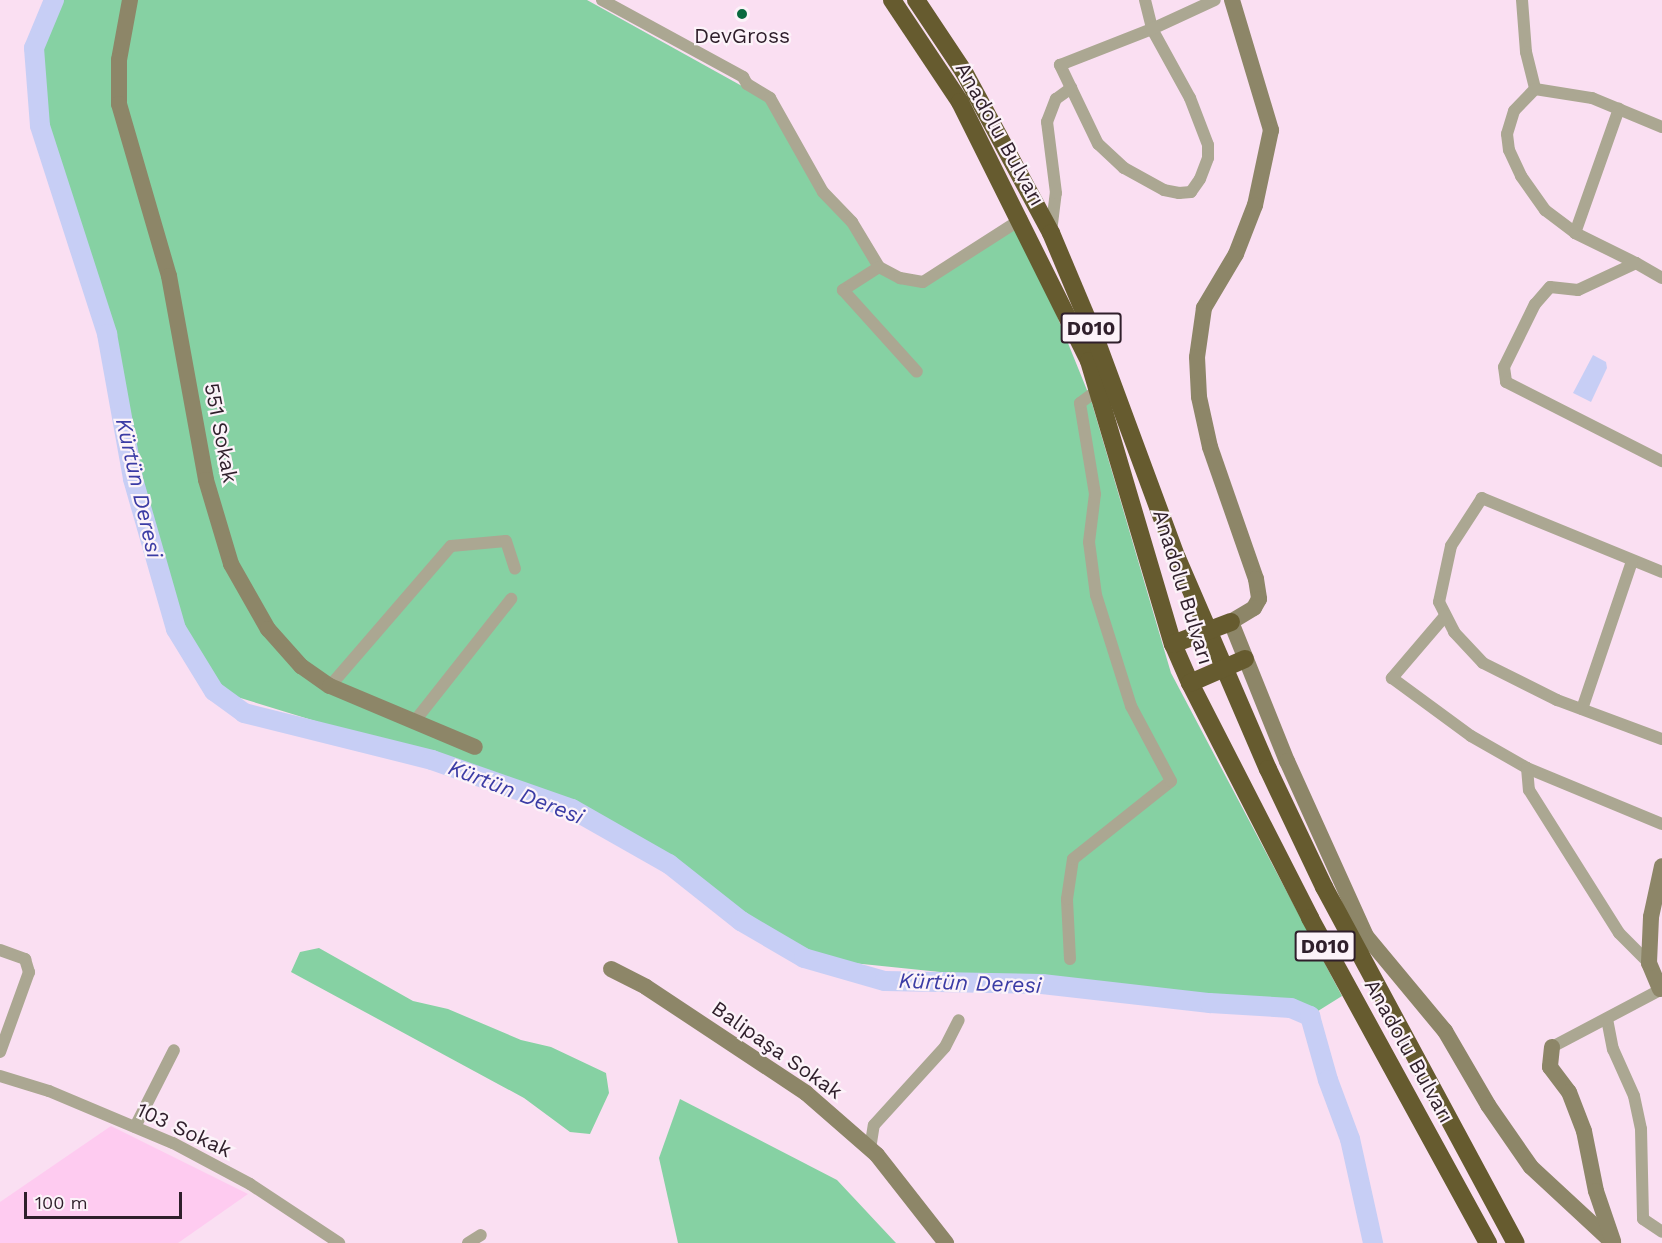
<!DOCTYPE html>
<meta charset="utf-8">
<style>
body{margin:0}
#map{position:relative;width:1662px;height:1243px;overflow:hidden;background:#fadff2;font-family:"Work Sans",sans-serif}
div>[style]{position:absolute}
.built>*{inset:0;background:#fecbf0}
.green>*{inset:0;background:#86d1a3}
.water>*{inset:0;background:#c7cef5}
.river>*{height:20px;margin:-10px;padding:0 10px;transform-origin:10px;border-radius:10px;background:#c7cef5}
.street>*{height:12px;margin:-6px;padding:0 6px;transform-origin:6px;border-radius:6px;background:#aba792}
.secondary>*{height:16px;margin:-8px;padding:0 8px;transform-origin:8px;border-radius:8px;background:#8d8668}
.highway>*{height:18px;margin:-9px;padding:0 9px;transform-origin:9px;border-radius:9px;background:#665b2f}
.dots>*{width:16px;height:16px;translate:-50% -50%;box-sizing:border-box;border:3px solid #fcf3f9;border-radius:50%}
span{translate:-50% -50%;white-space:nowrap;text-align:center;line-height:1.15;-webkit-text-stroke:4.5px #fcf3f9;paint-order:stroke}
.shield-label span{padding:2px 4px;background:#fcf3f9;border:2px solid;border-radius:4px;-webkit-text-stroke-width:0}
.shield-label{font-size:20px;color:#2f1f2b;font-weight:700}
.poi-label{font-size:21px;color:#2f1f2b}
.street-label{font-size:21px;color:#2f1f2b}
.water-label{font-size:22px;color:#3b3ca5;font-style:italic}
.scale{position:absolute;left:24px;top:1192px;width:158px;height:27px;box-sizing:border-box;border:3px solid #2f1f2b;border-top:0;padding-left:8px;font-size:18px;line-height:21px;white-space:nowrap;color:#2f1f2b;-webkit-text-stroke:4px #fcf3f9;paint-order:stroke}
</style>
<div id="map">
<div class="built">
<div style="clip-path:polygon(111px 1126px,248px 1194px,178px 1243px,0 1243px,0 1202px)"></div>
</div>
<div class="green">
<div style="clip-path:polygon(54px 0,587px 0,767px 100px,887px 277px,923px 286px,1014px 227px,1021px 227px,1091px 400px,1171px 673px,1342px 996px,1310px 1016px,1291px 1008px,804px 958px,669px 864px,572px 809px,488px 774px,221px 692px,176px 629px,107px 334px,40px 126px,34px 48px)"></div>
<div style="clip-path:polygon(319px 948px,413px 1001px,448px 1009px,521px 1040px,551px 1047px,606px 1073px,609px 1093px,590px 1134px,570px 1132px,524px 1098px,291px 972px,300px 952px)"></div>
<div style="clip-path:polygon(680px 1099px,837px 1180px,896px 1243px,678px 1243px,659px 1158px)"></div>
</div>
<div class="water">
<div style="clip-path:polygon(1593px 355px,1606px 362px,1607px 368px,1591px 402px,1573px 393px)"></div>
</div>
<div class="river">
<div style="left:54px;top:0;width:52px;rotate:112.6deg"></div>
<div style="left:34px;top:48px;width:78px;rotate:85.6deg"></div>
<div style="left:40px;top:126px;width:219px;rotate:72.1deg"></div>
<div style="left:107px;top:334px;width:147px;rotate:79.8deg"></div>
<div style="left:133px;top:479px;width:156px;rotate:74deg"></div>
<div style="left:176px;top:629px;width:73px;rotate:58.5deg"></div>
<div style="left:214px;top:691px;width:37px;rotate:36deg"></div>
<div style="left:244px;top:713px;width:194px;rotate:14deg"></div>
<div style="left:432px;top:760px;width:148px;rotate:19.3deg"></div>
<div style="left:572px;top:809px;width:112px;rotate:29.6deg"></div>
<div style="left:669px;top:864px;width:92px;rotate:38.4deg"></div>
<div style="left:741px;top:921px;width:73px;rotate:30.4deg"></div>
<div style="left:804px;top:958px;width:84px;rotate:15.9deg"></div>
<div style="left:885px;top:981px;width:157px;rotate:1.1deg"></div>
<div style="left:1042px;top:984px;width:169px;rotate:6.5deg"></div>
<div style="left:1210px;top:1003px;width:81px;rotate:3.5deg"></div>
<div style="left:1291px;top:1008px;width:21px;rotate:23deg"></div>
<div style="left:1310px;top:1016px;width:66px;rotate:74.3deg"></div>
<div style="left:1328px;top:1080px;width:63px;rotate:69.6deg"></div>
<div style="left:1350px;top:1139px;width:107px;rotate:77.5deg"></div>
</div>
<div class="street">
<div style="left:602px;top:0;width:161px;rotate:28.6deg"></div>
<div style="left:743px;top:77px;width:8px;rotate:60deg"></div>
<div style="left:747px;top:84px;width:27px;rotate:31deg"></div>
<div style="left:770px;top:98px;width:108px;rotate:60.6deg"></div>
<div style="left:823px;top:192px;width:42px;rotate:46deg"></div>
<div style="left:852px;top:222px;width:52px;rotate:59deg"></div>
<div style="left:879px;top:267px;width:24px;rotate:28deg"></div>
<div style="left:900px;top:278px;width:23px;rotate:10deg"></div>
<div style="left:923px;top:282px;width:117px;rotate:-32.7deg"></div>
<div style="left:1145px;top:0;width:30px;rotate:76deg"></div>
<div style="left:1152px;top:29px;width:79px;rotate:61.2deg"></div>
<div style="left:1190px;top:98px;width:50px;rotate:69deg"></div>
<div style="left:1208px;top:145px;width:13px;rotate:90deg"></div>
<div style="left:1208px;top:158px;width:22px;rotate:111deg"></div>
<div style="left:1200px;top:179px;width:16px;rotate:125deg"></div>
<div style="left:1191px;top:192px;width:12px;rotate:175deg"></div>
<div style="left:1179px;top:193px;width:15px;rotate:-169deg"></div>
<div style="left:1164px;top:190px;width:46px;rotate:-151.2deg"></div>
<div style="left:1124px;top:168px;width:35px;rotate:-137deg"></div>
<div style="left:1098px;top:144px;width:88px;rotate:-115.7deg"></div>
<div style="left:1060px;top:65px;width:99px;rotate:-21.4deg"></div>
<div style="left:1152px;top:29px;width:69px;rotate:-24.7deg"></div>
<div style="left:1522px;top:0;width:52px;rotate:85.6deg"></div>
<div style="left:1526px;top:52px;width:38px;rotate:76deg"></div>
<div style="left:1535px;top:89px;width:58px;rotate:9deg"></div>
<div style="left:1592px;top:98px;width:76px;rotate:22.5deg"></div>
<div style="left:1535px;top:89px;width:30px;rotate:134deg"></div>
<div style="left:1514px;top:111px;width:24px;rotate:107deg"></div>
<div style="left:1507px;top:134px;width:16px;rotate:83deg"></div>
<div style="left:1509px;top:150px;width:29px;rotate:65deg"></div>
<div style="left:1521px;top:176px;width:42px;rotate:54.8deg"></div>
<div style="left:1545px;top:210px;width:38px;rotate:37deg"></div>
<div style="left:1575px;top:233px;width:68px;rotate:26.2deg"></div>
<div style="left:1051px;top:232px;width:39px;rotate:-83deg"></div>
<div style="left:1056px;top:193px;width:72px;rotate:-97.2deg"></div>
<div style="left:1047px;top:122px;width:25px;rotate:-69deg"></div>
<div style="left:1056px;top:99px;width:19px;rotate:-36deg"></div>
<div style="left:1575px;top:233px;width:132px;rotate:-70.5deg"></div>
<div style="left:879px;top:267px;width:43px;rotate:147.4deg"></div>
<div style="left:843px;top:290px;width:110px;rotate:47.9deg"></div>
<div style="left:1662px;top:278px;width:30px;rotate:-150deg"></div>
<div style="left:1636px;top:263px;width:64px;rotate:155deg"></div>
<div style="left:1578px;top:290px;width:28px;rotate:-174deg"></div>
<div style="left:1550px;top:287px;width:23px;rotate:131deg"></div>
<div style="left:1535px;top:304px;width:70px;rotate:116.2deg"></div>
<div style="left:1504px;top:367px;width:15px;rotate:82deg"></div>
<div style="left:1506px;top:382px;width:175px;rotate:26.9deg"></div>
<div style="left:1662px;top:572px;width:195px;rotate:-157.7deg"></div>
<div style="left:1482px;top:498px;width:57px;rotate:122.9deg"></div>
<div style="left:1451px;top:546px;width:57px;rotate:102.1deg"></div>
<div style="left:1439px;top:602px;width:34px;rotate:63deg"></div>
<div style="left:1454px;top:632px;width:42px;rotate:46.9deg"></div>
<div style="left:1483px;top:663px;width:83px;rotate:26.6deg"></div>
<div style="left:1557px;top:700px;width:112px;rotate:20.4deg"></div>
<div style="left:1445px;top:616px;width:82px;rotate:130.5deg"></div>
<div style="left:1392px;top:678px;width:98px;rotate:36.3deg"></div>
<div style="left:1471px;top:736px;width:64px;rotate:29.7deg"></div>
<div style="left:1527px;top:768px;width:146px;rotate:22.5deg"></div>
<div style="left:330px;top:686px;width:185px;rotate:-49.2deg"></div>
<div style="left:451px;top:546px;width:55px;rotate:-5.2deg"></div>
<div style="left:506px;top:541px;width:29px;rotate:72deg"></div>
<div style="left:1582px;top:709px;width:156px;rotate:-71.3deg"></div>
<div style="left:414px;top:722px;width:157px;rotate:-51.7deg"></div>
<div style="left:1527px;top:768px;width:22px;rotate:85deg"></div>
<div style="left:1529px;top:790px;width:169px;rotate:57.8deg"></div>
<div style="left:1619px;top:933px;width:42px;rotate:45deg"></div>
<div style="left:0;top:950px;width:27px;rotate:20deg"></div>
<div style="left:25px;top:959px;width:14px;rotate:73deg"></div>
<div style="left:29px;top:972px;width:85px;rotate:109.9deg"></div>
<div style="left:1070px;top:959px;width:60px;rotate:-92.9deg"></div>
<div style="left:1067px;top:899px;width:40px;rotate:-81.5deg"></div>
<div style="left:1073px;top:859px;width:125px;rotate:-38.5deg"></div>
<div style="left:1171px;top:781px;width:85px;rotate:-118.1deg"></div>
<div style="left:1131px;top:706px;width:116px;rotate:-107.5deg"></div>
<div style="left:1096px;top:595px;width:53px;rotate:-97.5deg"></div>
<div style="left:1089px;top:542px;width:48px;rotate:-82.9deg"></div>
<div style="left:1095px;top:494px;width:92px;rotate:-99.4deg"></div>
<div style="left:1080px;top:403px;width:24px;rotate:-36deg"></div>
<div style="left:1607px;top:1019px;width:31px;rotate:79deg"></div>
<div style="left:1613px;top:1049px;width:51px;rotate:65.9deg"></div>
<div style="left:1634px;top:1096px;width:34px;rotate:78deg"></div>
<div style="left:1641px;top:1129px;width:90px;rotate:88.7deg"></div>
<div style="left:1643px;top:1219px;width:23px;rotate:34deg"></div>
<div style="left:1552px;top:1047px;width:124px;rotate:-27.8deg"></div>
<div style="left:0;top:1076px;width:51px;rotate:17deg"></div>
<div style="left:49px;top:1091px;width:134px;rotate:22.8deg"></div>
<div style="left:173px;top:1143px;width:87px;rotate:28deg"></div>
<div style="left:250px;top:1184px;width:107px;rotate:33.5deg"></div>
<div style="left:135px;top:1127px;width:86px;rotate:-63.1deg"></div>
<div style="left:870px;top:1149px;width:24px;rotate:-81deg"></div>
<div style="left:874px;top:1125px;width:105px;rotate:-47.7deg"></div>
<div style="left:945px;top:1047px;width:30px;rotate:-63deg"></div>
<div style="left:468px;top:1243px;width:15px;rotate:-32deg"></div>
</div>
<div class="secondary">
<div style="left:130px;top:0;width:61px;rotate:100.4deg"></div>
<div style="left:119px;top:60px;width:44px;rotate:90deg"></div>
<div style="left:119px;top:104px;width:179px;rotate:73.8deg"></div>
<div style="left:169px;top:276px;width:207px;rotate:79.7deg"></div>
<div style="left:206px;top:480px;width:88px;rotate:73.4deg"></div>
<div style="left:231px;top:564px;width:75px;rotate:60.4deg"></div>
<div style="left:268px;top:629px;width:50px;rotate:48.3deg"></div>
<div style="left:301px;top:666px;width:35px;rotate:35deg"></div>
<div style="left:330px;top:686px;width:157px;rotate:22.8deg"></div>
<div style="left:1232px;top:0;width:136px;rotate:73.3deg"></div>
<div style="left:1271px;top:130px;width:77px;rotate:102deg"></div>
<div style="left:1255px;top:205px;width:53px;rotate:111.2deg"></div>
<div style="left:1236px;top:254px;width:63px;rotate:120.7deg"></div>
<div style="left:1204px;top:308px;width:49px;rotate:98.1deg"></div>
<div style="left:1197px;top:357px;width:40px;rotate:87.1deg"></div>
<div style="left:1199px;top:397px;width:51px;rotate:77.6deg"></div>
<div style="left:1210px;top:447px;width:140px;rotate:70.8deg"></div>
<div style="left:1256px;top:579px;width:20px;rotate:81deg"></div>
<div style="left:1259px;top:599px;width:10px;rotate:119deg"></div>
<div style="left:1254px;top:608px;width:27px;rotate:149deg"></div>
<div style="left:1231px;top:622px;width:150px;rotate:68.1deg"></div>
<div style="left:1287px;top:761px;width:192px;rotate:65.7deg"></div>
<div style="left:1366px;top:936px;width:124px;rotate:50.3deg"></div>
<div style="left:1445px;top:1031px;width:86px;rotate:59.8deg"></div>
<div style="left:1488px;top:1105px;width:75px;rotate:55.3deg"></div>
<div style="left:1531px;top:1167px;width:112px;rotate:42.8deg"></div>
<div style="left:611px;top:969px;width:39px;rotate:27deg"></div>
<div style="left:646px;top:987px;width:192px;rotate:33.5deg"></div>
<div style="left:806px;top:1093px;width:94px;rotate:41.1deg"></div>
<div style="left:877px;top:1155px;width:112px;rotate:51.9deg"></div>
<div style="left:1660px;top:989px;width:28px;rotate:-113deg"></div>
<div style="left:1649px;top:963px;width:46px;rotate:-87.5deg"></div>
<div style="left:1651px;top:917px;width:52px;rotate:-77.8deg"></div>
<div style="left:1552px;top:1047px;width:20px;rotate:96deg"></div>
<div style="left:1550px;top:1067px;width:31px;rotate:53deg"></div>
<div style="left:1569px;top:1092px;width:42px;rotate:69deg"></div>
<div style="left:1584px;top:1131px;width:61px;rotate:78.7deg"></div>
<div style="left:1596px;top:1191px;width:53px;rotate:71.2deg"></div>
</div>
<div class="highway">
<div style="left:892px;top:0;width:123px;rotate:56.3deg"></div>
<div style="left:960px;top:102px;width:289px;rotate:63.5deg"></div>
<div style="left:1089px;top:361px;width:295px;rotate:73.5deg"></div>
<div style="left:1173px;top:644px;width:43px;rotate:66.4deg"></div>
<div style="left:1190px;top:683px;width:264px;rotate:62.9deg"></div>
<div style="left:1310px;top:918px;width:371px;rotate:61.3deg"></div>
<div style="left:916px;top:0;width:87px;rotate:56.3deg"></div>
<div style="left:964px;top:72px;width:183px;rotate:61.6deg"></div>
<div style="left:1051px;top:233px;width:121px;rotate:67.2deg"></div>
<div style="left:1098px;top:345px;width:227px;rotate:69.7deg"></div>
<div style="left:1177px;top:558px;width:230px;rotate:66.7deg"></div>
<div style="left:1268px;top:769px;width:131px;rotate:64.6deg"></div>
<div style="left:1324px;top:887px;width:404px;rotate:61.7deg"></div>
<div style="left:1173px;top:644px;width:62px;rotate:-20.8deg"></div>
<div style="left:1190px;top:683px;width:60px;rotate:-23.6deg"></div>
</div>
<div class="dots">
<div style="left:742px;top:14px;background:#096a3f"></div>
</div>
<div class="shield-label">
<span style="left:1091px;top:328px">D010</span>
<span style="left:1325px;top:946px">D010</span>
</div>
<div class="poi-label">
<span style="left:742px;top:36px">DevGross</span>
</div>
<div class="street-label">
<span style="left:1000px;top:134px;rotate:61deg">Anadolu Bulvarı</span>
<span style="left:221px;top:433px;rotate:79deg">551 Sokak</span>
<span style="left:1183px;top:587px;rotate:73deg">Anadolu Bulvarı</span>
<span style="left:777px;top:1050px;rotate:35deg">Balipaşa Sokak</span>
<span style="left:1409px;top:1051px;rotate:61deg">Anadolu Bulvarı</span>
<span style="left:184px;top:1130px;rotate:25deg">103 Sokak</span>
</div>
<div class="water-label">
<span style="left:139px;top:488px;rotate:77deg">Kürtün Deresi</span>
<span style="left:516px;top:792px;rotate:21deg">Kürtün Deresi</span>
<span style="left:970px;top:983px;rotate:2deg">Kürtün Deresi</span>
</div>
<div class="scale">100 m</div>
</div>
